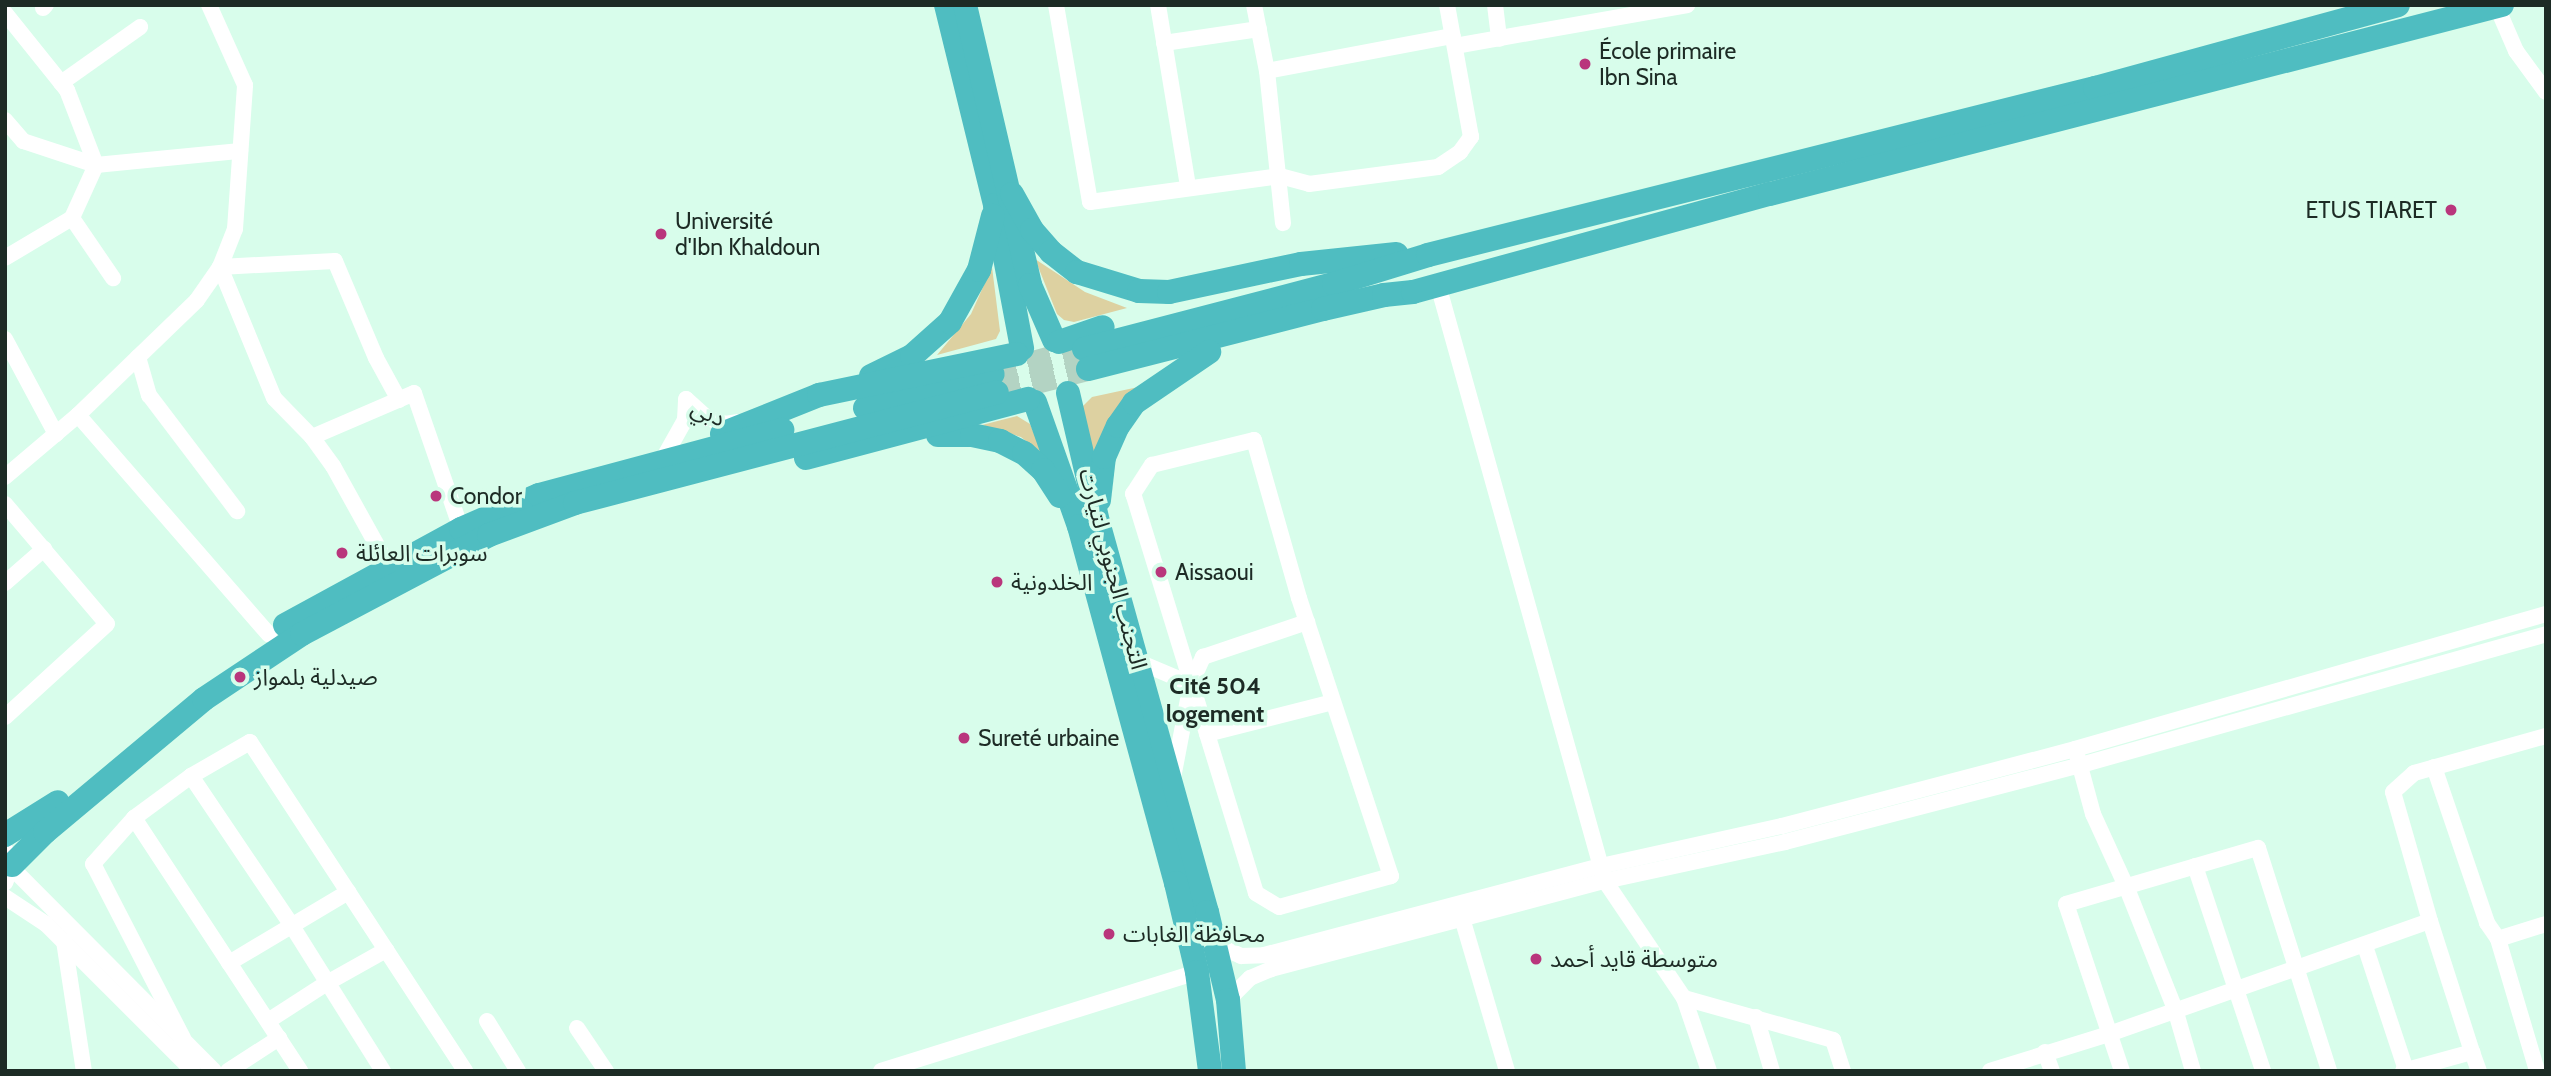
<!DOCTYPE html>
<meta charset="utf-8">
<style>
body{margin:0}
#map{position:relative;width:2551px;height:1076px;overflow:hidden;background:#d8fdeb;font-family:Cabin,"Noto Sans Arabic",sans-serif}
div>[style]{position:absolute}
.green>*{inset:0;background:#ddd1a1}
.highway-tunnel>*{height:24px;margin-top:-12px;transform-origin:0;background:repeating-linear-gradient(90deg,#b3d3c3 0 24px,transparent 0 36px)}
.minor>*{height:16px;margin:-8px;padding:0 8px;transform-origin:8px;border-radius:8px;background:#fff}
.highway>*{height:24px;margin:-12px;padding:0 12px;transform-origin:12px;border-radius:12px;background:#4fbdc1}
.dots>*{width:19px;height:19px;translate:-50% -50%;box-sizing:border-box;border:4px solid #d8fdeb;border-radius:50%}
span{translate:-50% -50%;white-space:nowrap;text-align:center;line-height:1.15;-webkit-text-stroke:7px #d8fdeb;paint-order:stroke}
.poi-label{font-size:23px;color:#1d2b25}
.left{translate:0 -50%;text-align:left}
.right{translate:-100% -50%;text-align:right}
.street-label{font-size:23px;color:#1d2b25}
.neighbourhood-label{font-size:24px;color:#1d2b25;font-weight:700}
.frame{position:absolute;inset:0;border:7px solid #1d2b25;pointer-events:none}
</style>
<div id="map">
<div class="green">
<div style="clip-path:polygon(1035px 259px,1085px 292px,1127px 308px,1074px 322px,1064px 320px,1057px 314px)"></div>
<div style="clip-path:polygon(992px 267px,1000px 331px,996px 339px,937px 355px,971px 314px)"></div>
<div style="clip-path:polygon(1143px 386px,1091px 466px,1082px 407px,1092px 397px)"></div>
<div style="clip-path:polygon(1017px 416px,1030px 424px,1043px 455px,1021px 437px,982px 425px)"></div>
</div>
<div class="highway-tunnel">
<div style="left:993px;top:374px;width:94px;rotate:-15.4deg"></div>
<div style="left:997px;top:392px;width:94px;rotate:-14.2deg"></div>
</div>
<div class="minor">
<div style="left:1056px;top:5px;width:200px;rotate:80.2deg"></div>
<div style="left:1090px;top:202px;width:192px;rotate:-7.8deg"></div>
<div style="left:1280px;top:176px;width:30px;rotate:15deg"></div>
<div style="left:1309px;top:184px;width:130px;rotate:-7.5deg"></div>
<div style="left:1438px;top:167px;width:27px;rotate:-34deg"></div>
<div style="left:1460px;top:152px;width:19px;rotate:-54deg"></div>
<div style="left:1471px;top:137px;width:134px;rotate:-100.3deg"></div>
<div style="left:1158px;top:5px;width:184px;rotate:80.6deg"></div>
<div style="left:1254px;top:5px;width:67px;rotate:78.9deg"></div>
<div style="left:1267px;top:71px;width:153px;rotate:84deg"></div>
<div style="left:1495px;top:5px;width:34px;rotate:83deg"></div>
<div style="left:2497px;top:7px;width:48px;rotate:66.6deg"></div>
<div style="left:2516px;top:51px;width:51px;rotate:53.8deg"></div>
<div style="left:43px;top:8px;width:4px;rotate:-45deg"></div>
<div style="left:5px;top:13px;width:99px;rotate:51.2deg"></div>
<div style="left:67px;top:90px;width:80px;rotate:68.9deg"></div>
<div style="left:96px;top:165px;width:58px;rotate:114.4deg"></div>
<div style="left:72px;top:218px;width:78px;rotate:149.2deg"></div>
<div style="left:1164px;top:43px;width:96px;rotate:-8.4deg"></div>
<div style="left:1455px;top:46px;width:236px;rotate:-10deg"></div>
<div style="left:1267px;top:71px;width:189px;rotate:-10.7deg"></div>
<div style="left:61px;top:83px;width:97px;rotate:-35.3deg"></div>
<div style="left:5px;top:120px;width:28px;rotate:49deg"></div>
<div style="left:23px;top:141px;width:77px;rotate:18.2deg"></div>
<div style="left:96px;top:165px;width:145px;rotate:-5.6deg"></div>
<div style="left:72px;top:218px;width:73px;rotate:55.7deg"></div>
<div style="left:1438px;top:285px;width:619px;rotate:74.35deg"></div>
<div style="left:1605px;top:881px;width:141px;rotate:56deg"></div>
<div style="left:1684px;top:998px;width:77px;rotate:71.1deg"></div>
<div style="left:5px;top:339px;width:108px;rotate:61.8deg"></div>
<div style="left:138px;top:357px;width:40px;rotate:74deg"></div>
<div style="left:149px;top:395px;width:146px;rotate:52.8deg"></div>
<div style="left:78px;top:415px;width:291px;rotate:49deg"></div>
<div style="left:312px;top:437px;width:111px;rotate:-23.3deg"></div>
<div style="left:414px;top:393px;width:144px;rotate:70.9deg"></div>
<div style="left:1254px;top:440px;width:164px;rotate:74.1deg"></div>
<div style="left:1299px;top:598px;width:293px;rotate:71.7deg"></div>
<div style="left:1391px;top:876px;width:116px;rotate:164.5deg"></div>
<div style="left:1279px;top:907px;width:27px;rotate:-149deg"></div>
<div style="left:1256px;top:893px;width:418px;rotate:-107.1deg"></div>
<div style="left:1133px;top:494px;width:35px;rotate:-57deg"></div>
<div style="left:1152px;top:465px;width:105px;rotate:-13.8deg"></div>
<div style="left:663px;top:459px;width:45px;rotate:-60.6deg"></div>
<div style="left:685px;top:420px;width:21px;rotate:-87deg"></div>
<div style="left:686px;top:399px;width:28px;rotate:42deg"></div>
<div style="left:707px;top:418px;width:19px;rotate:18deg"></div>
<div style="left:725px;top:424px;width:12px;rotate:-9deg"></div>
<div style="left:5px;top:477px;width:96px;rotate:-40.3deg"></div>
<div style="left:78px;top:415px;width:165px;rotate:-44deg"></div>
<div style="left:197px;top:300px;width:40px;rotate:-55.1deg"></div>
<div style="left:220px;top:267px;width:41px;rotate:-68.5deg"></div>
<div style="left:235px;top:229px;width:144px;rotate:-86deg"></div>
<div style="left:245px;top:85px;width:88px;rotate:-114.2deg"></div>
<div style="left:5px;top:504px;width:157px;rotate:49.6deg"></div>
<div style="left:107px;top:624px;width:138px;rotate:137.6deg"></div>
<div style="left:389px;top:567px;width:115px;rotate:-119deg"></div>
<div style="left:333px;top:466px;width:36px;rotate:-126deg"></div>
<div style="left:312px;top:437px;width:54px;rotate:-134.3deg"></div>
<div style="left:274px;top:398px;width:142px;rotate:-112.4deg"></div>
<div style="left:220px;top:267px;width:115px;rotate:-3deg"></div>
<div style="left:335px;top:261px;width:105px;rotate:67.1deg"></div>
<div style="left:376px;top:358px;width:48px;rotate:61.3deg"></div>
<div style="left:5px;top:583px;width:52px;rotate:-41.1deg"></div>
<div style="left:1139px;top:662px;width:56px;rotate:22.9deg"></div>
<div style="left:1207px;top:734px;width:130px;rotate:-14.3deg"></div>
<div style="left:2077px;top:755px;width:61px;rotate:74.8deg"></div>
<div style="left:2093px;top:814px;width:79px;rotate:65.4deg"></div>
<div style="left:2126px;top:886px;width:132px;rotate:68.3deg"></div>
<div style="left:2175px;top:1009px;width:65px;rotate:73.8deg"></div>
<div style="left:2434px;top:767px;width:165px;rotate:71.2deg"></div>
<div style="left:2487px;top:923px;width:19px;rotate:55deg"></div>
<div style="left:2498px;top:939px;width:138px;rotate:73.5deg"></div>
<div style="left:191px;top:776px;width:181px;rotate:56deg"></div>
<div style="left:292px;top:926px;width:171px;rotate:57.9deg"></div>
<div style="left:1173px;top:778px;width:96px;rotate:-79.2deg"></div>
<div style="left:1191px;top:684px;width:30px;rotate:-66deg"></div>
<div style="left:1203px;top:657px;width:110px;rotate:-18.6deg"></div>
<div style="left:134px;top:818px;width:303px;rotate:56.7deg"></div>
<div style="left:5px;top:849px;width:17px;rotate:66deg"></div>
<div style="left:12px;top:865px;width:19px;rotate:111deg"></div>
<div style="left:2195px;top:866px;width:216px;rotate:71.6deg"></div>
<div style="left:12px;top:868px;width:286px;rotate:45.1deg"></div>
<div style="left:5px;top:897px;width:49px;rotate:33.4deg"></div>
<div style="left:46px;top:924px;width:208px;rotate:45deg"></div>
<div style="left:1462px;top:918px;width:159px;rotate:73.6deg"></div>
<div style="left:2430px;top:921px;width:134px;rotate:-106deg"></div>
<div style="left:2393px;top:792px;width:28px;rotate:-42deg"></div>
<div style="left:2414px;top:773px;width:137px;rotate:-15.7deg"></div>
<div style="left:2498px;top:939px;width:50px;rotate:-17.4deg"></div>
<div style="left:64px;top:941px;width:132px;rotate:81.3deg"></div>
<div style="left:1213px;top:943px;width:31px;rotate:25deg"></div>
<div style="left:1241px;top:956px;width:23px;rotate:-2deg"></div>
<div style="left:1264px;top:955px;width:349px;rotate:-14.8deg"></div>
<div style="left:1601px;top:866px;width:185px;rotate:-12.5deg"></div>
<div style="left:1782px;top:826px;width:303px;rotate:-14.7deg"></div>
<div style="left:2075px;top:749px;width:490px;rotate:-16deg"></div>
<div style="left:2365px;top:946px;width:131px;rotate:71.7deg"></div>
<div style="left:229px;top:963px;width:139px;rotate:-30.8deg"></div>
<div style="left:1684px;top:998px;width:155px;rotate:15.7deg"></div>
<div style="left:1833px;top:1040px;width:33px;rotate:72deg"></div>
<div style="left:1228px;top:1000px;width:31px;rotate:-45deg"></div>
<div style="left:1250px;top:978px;width:23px;rotate:-23deg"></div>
<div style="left:1271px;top:969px;width:345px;rotate:-14.8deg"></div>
<div style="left:1605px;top:881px;width:184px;rotate:-12.2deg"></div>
<div style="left:1785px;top:842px;width:306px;rotate:-14.6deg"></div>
<div style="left:2081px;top:765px;width:483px;rotate:-15.7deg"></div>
<div style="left:1756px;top:1017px;width:56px;rotate:73.5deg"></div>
<div style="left:268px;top:1021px;width:70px;rotate:-32.8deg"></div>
<div style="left:327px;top:983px;width:68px;rotate:-29.2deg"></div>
<div style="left:487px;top:1021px;width:59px;rotate:58.2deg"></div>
<div style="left:577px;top:1028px;width:52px;rotate:56deg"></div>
<div style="left:183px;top:1038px;width:196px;rotate:-117.3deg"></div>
<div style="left:93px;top:864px;width:62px;rotate:-48.3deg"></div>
<div style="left:134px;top:818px;width:71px;rotate:-36.4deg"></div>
<div style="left:191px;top:776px;width:68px;rotate:-30deg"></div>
<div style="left:250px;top:742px;width:393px;rotate:56.8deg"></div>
<div style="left:2045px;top:1052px;width:20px;rotate:70deg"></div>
<div style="left:228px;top:1071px;width:61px;rotate:-32.9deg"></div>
<div style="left:881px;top:1071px;width:331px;rotate:-17.4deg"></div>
<div style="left:1990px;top:1071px;width:125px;rotate:-17.3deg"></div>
<div style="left:2109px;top:1034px;width:340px;rotate:-19.4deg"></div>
<div style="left:2430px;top:921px;width:138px;rotate:72.2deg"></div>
<div style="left:2122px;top:1071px;width:176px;rotate:-108.5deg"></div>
<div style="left:2066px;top:904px;width:200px;rotate:-16.3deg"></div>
<div style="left:2258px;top:848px;width:234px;rotate:72.3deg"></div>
<div style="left:2403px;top:1071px;width:72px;rotate:-15.4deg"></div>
<div style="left:2472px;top:1052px;width:20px;rotate:70deg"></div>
</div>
<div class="highway">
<div style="left:946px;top:5px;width:206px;rotate:76.2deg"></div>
<div style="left:995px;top:205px;width:146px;rotate:79.3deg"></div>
<div style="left:965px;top:5px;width:287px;rotate:76.9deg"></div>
<div style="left:1030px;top:285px;width:60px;rotate:66.4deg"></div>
<div style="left:1012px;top:194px;width:41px;rotate:60.9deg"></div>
<div style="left:1032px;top:230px;width:29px;rotate:49deg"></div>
<div style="left:1051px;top:252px;width:33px;rotate:38deg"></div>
<div style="left:1077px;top:272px;width:65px;rotate:17deg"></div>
<div style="left:1139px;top:291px;width:30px;rotate:2deg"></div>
<div style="left:1169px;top:292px;width:135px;rotate:-12deg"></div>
<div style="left:1301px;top:264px;width:96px;rotate:-6deg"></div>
<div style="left:1059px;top:342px;width:46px;rotate:-18.8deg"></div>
<div style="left:1084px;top:349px;width:258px;rotate:-14.6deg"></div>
<div style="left:1334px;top:284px;width:98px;rotate:-17.1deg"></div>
<div style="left:1428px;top:255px;width:688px;rotate:-14.06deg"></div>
<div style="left:2095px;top:88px;width:314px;rotate:-15.3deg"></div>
<div style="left:1088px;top:369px;width:243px;rotate:-14.3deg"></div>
<div style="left:1323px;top:309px;width:63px;rotate:-12.9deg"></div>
<div style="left:1384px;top:295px;width:29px;rotate:-6deg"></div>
<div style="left:1413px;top:292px;width:370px;rotate:-15.4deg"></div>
<div style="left:1770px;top:194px;width:756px;rotate:-14.48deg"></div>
<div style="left:871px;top:376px;width:46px;rotate:-26deg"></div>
<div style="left:912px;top:356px;width:51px;rotate:-41.8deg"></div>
<div style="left:950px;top:322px;width:60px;rotate:-60.9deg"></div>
<div style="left:979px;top:270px;width:56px;rotate:-75.5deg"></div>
<div style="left:1068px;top:393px;width:132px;rotate:76.9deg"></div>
<div style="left:1098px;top:522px;width:405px;rotate:74.4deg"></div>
<div style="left:1207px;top:912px;width:90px;rotate:76.6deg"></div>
<div style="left:1228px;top:1000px;width:71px;rotate:85.2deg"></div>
<div style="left:1035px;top:402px;width:132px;rotate:70.5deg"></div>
<div style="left:1079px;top:526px;width:370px;rotate:74.8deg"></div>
<div style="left:1176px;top:883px;width:91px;rotate:76.7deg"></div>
<div style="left:1197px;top:972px;width:100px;rotate:82.5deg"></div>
<div style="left:865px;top:408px;width:132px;rotate:-14.9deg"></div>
<div style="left:722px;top:434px;width:105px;rotate:-21.9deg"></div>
<div style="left:819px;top:395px;width:202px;rotate:-11.7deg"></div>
<div style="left:938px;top:435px;width:34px"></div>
<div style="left:972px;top:435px;width:29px;rotate:12deg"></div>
<div style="left:1000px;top:441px;width:27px;rotate:27deg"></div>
<div style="left:1024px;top:453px;width:25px;rotate:42deg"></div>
<div style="left:1043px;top:470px;width:31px;rotate:57deg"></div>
<div style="left:806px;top:458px;width:230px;rotate:-14.9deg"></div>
<div style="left:1099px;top:500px;width:43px;rotate:-83.4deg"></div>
<div style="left:1104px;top:457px;width:34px;rotate:-66deg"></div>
<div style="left:1118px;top:426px;width:28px;rotate:-55deg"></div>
<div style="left:1134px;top:403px;width:91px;rotate:-34.2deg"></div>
<div style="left:285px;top:625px;width:200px;rotate:-28.6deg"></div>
<div style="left:461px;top:529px;width:85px;rotate:-23.6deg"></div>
<div style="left:539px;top:495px;width:252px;rotate:-15deg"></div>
<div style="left:5px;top:835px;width:62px;rotate:-31.9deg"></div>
<div style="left:12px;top:865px;width:47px;rotate:-45deg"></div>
<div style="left:45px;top:832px;width:207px;rotate:-39.9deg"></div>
<div style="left:204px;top:699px;width:118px;rotate:-33.6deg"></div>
<div style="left:302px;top:634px;width:212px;rotate:-27.9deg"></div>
<div style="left:489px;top:535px;width:92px;rotate:-20.4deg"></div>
<div style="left:575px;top:503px;width:436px;rotate:-14.7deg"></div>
</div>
<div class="dots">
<div style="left:1585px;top:64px;background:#b9367c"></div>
<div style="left:2451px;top:210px;background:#b9367c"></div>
<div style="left:661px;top:234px;background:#b9367c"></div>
<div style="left:436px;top:496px;background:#b9367c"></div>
<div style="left:342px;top:553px;background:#b9367c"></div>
<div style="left:1161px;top:572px;background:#b9367c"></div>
<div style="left:997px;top:582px;background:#b9367c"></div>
<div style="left:240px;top:677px;background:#b9367c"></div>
<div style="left:964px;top:738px;background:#b9367c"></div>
<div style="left:1109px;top:934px;background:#b9367c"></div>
<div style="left:1536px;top:959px;background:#b9367c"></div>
</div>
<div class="poi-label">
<span class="left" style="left:1599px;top:64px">École primaire<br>Ibn Sina</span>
<span class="right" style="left:2437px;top:210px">ETUS TIARET</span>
<span class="left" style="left:675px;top:234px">Université<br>d'Ibn Khaldoun</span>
<span class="left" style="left:450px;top:496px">Condor</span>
<span class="left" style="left:356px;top:553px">سوبرات العائلة</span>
<span class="left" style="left:1175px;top:572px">Aissaoui</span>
<span class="left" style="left:1011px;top:582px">الخلدونية</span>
<span class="left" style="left:254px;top:677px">صيدلية بلمواز</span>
<span class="left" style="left:978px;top:738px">Sureté urbaine</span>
<span class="left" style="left:1123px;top:934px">محافظة الغابات</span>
<span class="left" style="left:1550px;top:959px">متوسطة قايد أحمد</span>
</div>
<div class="street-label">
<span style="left:708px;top:413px;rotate:24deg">دبي</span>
<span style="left:1113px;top:569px;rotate:75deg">التجنب الجنوبي لتيارت</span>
</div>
<div class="neighbourhood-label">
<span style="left:1215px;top:700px">Cité 504<br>logement</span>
</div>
<div class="frame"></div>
</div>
